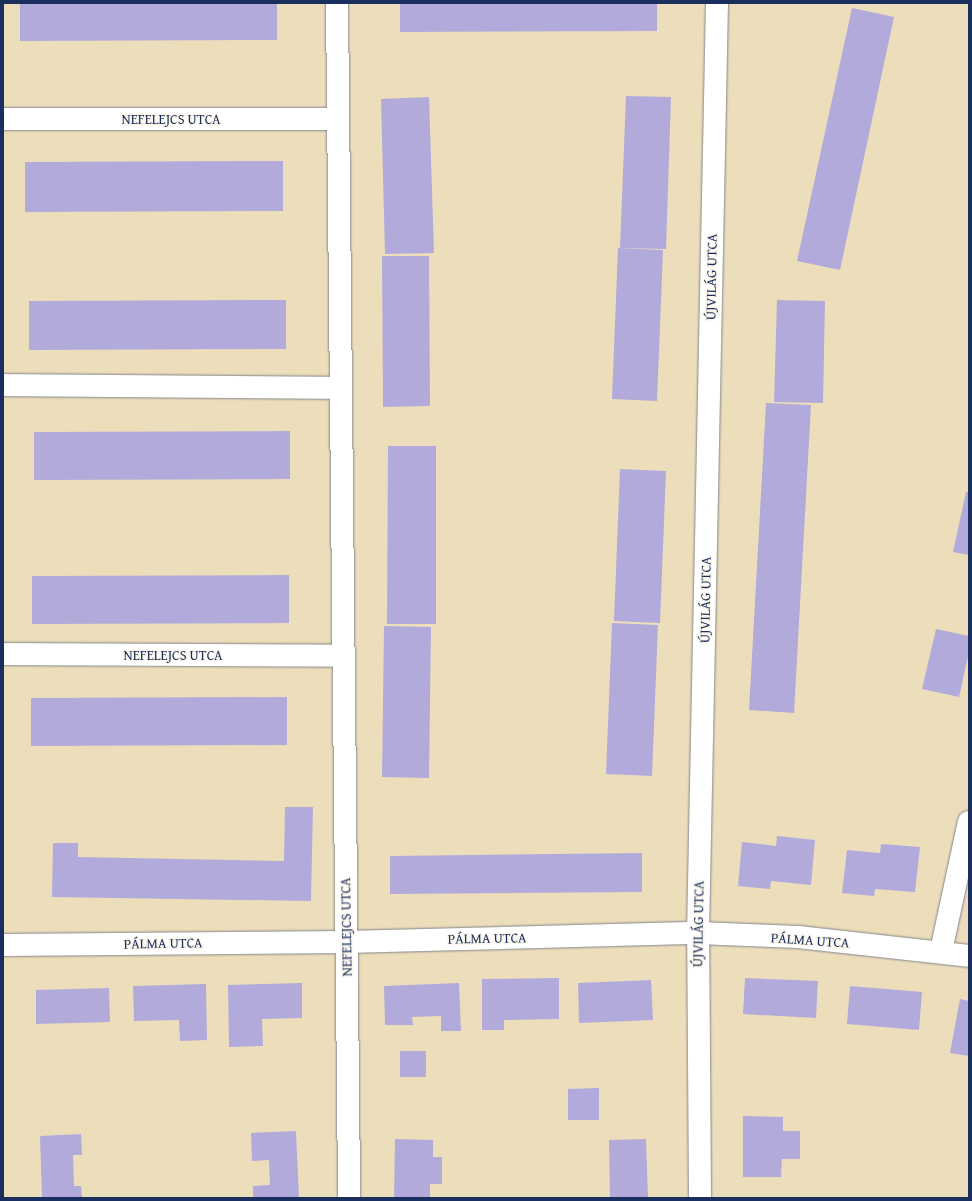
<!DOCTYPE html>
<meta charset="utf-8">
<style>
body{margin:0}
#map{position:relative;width:972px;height:1201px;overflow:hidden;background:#eddebb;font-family:"Gentium Book Plus",serif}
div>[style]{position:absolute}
.building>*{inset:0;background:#b2aadb}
.roads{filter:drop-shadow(0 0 1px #84868c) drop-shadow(0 0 1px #84868c)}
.minor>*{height:22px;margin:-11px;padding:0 11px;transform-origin:11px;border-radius:11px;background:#fff}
span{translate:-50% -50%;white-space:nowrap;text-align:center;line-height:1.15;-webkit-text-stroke:3px #fbf7ec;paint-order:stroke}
.street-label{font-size:14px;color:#1b2f5e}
.frame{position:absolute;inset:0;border:4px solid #1b2f5e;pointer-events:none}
</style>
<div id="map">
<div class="building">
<div style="clip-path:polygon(20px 3px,277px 3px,277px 40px,20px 41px)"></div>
<div style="clip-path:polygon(400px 3px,657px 3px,657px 31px,400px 32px)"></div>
<div style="clip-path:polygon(852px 8px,894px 17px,840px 270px,797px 261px)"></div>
<div style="clip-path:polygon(626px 96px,671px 97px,666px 249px,620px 248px)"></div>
<div style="clip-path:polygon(429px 97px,434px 253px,385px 254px,381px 99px)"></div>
<div style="clip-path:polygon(283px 161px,283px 211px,25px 212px,25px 162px)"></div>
<div style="clip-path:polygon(618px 248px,663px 250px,657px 401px,612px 399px)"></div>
<div style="clip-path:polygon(382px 256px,429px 256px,430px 406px,383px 407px)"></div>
<div style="clip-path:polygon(286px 300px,286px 349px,29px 350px,29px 301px)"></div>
<div style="clip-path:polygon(777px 300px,825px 301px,823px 403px,774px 402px)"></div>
<div style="clip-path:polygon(766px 403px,811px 405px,794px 713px,749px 710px)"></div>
<div style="clip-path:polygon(290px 431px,290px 479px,34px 480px,34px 432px)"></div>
<div style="clip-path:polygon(388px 446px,436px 446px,436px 624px,387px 624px)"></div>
<div style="clip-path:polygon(620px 469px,666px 471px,660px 623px,614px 621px)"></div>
<div style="clip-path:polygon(966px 492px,969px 492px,969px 555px,953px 552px)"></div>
<div style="clip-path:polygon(289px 575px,289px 623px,32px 624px,32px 576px)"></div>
<div style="clip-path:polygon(612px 623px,658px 625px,652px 776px,606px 774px)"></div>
<div style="clip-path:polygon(384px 626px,431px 627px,429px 778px,382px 777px)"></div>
<div style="clip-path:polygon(936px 629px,969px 636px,969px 652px,959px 697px,922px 689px)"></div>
<div style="clip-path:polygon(287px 697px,287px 745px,31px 746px,31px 698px)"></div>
<div style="clip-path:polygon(285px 807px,313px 807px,311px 901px,52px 897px,53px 843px,78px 843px,78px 857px,284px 861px)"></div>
<div style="clip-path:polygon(777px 836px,815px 840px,811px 885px,771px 881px,770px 889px,738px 886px,742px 842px,776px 846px)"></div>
<div style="clip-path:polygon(881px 844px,920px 847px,915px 892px,875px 889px,874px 896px,842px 893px,847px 850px,880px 853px)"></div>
<div style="clip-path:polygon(642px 853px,642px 892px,390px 894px,390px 856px)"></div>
<div style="clip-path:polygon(559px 978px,559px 1019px,504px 1020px,504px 1030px,482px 1030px,482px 979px)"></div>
<div style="clip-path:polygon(745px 978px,818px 981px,816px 1018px,743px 1014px)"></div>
<div style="clip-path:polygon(651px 980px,653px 1020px,579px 1023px,578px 983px)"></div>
<div style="clip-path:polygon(302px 983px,302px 1018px,262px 1019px,263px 1046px,229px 1047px,228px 985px)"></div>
<div style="clip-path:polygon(459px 983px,461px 1031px,441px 1031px,441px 1016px,412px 1017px,413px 1025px,385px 1025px,384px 986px)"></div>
<div style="clip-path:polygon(206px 984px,207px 1040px,180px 1041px,179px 1020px,134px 1021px,133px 986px)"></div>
<div style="clip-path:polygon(850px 986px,922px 992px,919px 1030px,847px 1024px)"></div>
<div style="clip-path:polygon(109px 988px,110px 1022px,36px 1024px,36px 990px)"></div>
<div style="clip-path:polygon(960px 999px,969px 1001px,969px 1056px,950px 1053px)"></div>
<div style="clip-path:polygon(400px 1051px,426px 1051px,426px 1077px,400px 1077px)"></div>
<div style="clip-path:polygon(599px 1088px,599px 1120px,568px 1120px,568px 1089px)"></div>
<div style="clip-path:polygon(743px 1116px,783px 1117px,783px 1131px,800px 1131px,800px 1159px,782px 1159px,781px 1177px,743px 1177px)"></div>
<div style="clip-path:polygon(296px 1131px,299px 1198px,253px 1198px,253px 1186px,270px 1185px,269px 1160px,252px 1161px,251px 1133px)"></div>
<div style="clip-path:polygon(81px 1134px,82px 1155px,73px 1155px,74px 1186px,81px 1186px,82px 1198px,42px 1198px,40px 1136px)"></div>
<div style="clip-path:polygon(395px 1139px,433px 1140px,433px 1157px,442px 1157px,442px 1184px,430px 1184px,430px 1198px,394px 1198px)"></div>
<div style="clip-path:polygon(646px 1139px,648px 1198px,610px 1198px,609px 1140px)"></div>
</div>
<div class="roads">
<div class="minor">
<div style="left:337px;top:3px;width:1195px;rotate:89.42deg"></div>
<div style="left:3px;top:119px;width:335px"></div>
<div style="left:3px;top:385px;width:338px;rotate:0.5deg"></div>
<div style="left:3px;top:654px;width:341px;rotate:0.3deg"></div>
<div style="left:3px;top:945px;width:343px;rotate:-0.5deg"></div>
<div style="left:346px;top:942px;width:352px;rotate:-1.5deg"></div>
<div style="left:698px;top:933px;width:100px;rotate:2.3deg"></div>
<div style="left:798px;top:937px;width:172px;rotate:6.3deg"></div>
<div style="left:941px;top:951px;width:132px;rotate:-77.8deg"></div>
<div style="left:700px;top:1198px;width:265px;rotate:-90.4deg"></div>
<div style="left:698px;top:933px;width:930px;rotate:-88.83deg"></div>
</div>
</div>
<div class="street-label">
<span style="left:171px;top:119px">NEFELEJCS UTCA</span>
<span style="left:711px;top:277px;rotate:-89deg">ÚJVILÁG UTCA</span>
<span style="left:705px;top:600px;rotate:-89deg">ÚJVILÁG UTCA</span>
<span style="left:173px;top:655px">NEFELEJCS UTCA</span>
<span style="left:698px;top:924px;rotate:-89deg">ÚJVILÁG UTCA</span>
<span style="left:346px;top:927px;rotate:-91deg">NEFELEJCS UTCA</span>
<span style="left:487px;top:938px;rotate:-1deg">PÁLMA UTCA</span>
<span style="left:810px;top:940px;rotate:4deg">PÁLMA UTCA</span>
<span style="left:163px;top:943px;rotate:-1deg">PÁLMA UTCA</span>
</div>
<div class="frame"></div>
</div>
